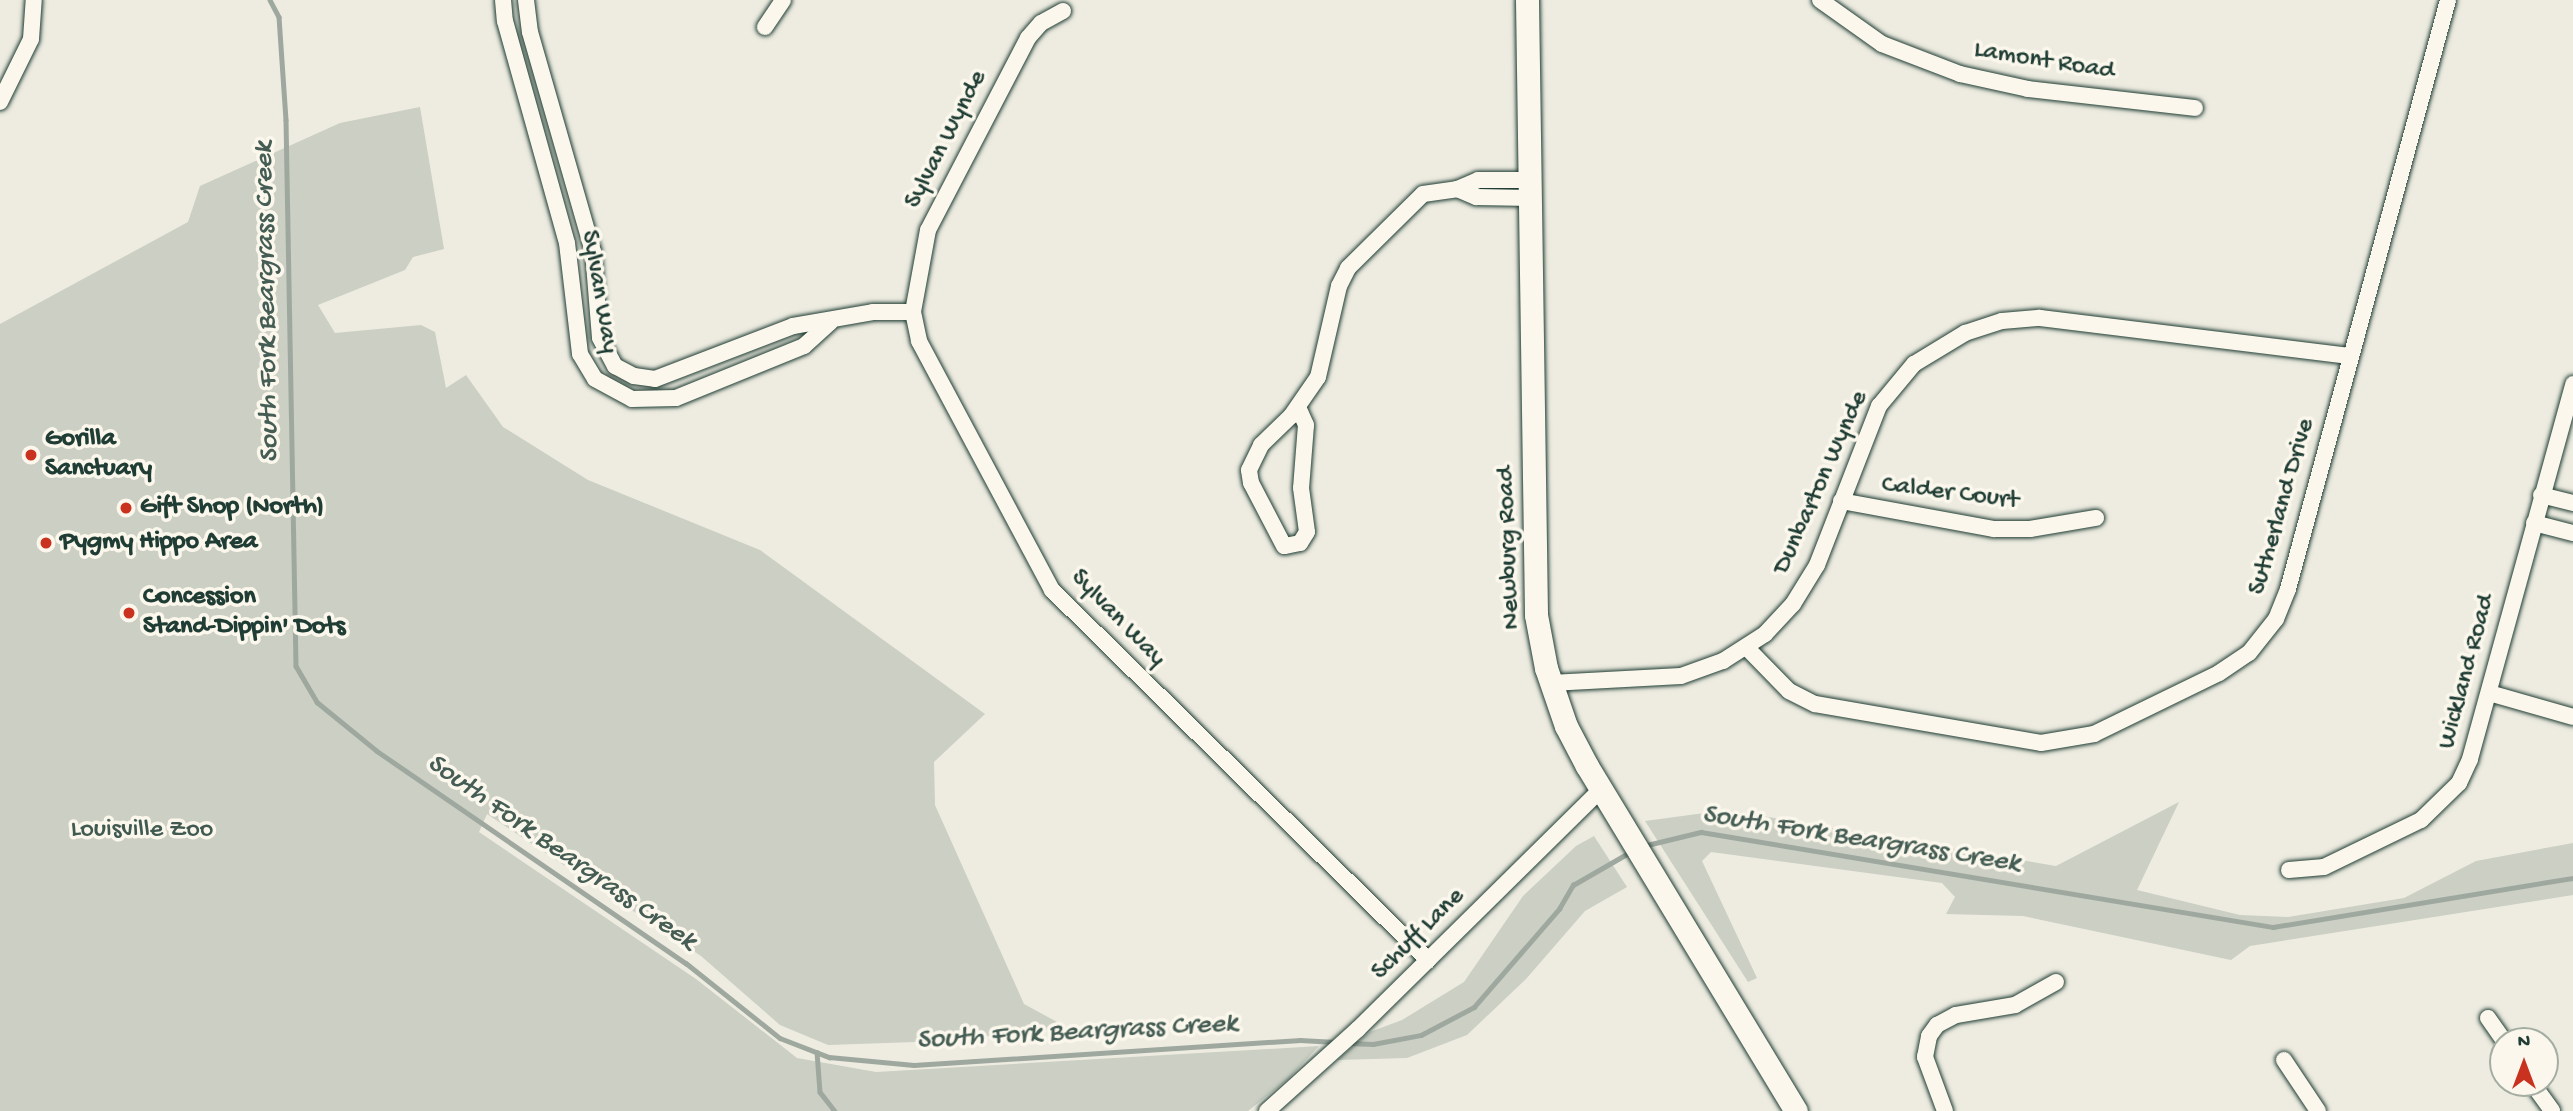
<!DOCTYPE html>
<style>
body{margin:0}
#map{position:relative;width:2573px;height:1111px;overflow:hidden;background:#eeece1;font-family:"Gochi Hand",sans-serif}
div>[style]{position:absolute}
.green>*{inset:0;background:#cbcfc4}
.stream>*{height:4.5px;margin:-2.25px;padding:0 2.25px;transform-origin:2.25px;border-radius:2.25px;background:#9fa89f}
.roads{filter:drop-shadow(0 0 2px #1f3d34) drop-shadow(0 0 2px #1f3d34)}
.street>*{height:16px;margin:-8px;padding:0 8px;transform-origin:8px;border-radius:8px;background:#fbf7ec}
.secondary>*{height:23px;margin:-11.5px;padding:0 11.5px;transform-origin:11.5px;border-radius:11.5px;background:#fbf7ec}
.dots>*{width:19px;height:19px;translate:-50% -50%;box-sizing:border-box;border:4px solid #fbf7ec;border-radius:50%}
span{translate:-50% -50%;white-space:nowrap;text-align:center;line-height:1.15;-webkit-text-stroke:7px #fbf7ec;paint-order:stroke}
.street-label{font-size:26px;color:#1f3d34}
.poi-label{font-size:26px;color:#1f3d34;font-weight:700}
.left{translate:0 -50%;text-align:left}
.park-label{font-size:26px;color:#415a51}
.water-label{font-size:28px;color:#455d54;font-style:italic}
.north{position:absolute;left:2489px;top:1027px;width:70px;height:70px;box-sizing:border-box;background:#fbf7ec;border:2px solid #a3ada2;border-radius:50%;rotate:0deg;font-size:19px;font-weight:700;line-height:28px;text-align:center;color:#1f3d34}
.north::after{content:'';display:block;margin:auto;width:24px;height:32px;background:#c8321e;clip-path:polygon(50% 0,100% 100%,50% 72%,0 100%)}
</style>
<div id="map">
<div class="green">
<div style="clip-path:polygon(420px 107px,444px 249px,413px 257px,405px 270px,318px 305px,335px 333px,421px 325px,435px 332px,446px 388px,466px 375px,503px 427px,588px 480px,760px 550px,985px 714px,934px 762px,935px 805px,1024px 1004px,1068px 1028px,944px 1041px,828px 1045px,780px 1025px,701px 956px,487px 814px,479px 832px,696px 979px,797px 1058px,876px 1072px,1319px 1046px,1288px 1079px,1248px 1111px,0 1111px,0 324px,188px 222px,200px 186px,340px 123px)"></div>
<div style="clip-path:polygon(2179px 802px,2137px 890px,2240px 915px,2288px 917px,2404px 898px,2476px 861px,2573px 843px,2573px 895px,2250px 946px,2231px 960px,2023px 916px,1946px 914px,1955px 897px,1942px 883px,1711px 852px,1702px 861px,1757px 978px,1748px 982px,1645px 821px,1727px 810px,2056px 866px)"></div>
<div style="clip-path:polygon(1594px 836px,1627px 887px,1585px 911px,1526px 979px,1467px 1035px,1407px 1058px,1337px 1060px,1370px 1032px,1402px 1020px,1464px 982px,1523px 896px,1576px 846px)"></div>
</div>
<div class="stream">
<div style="left:270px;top:0;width:19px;rotate:62deg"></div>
<div style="left:279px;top:17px;width:103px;rotate:86.1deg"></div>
<div style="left:286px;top:120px;width:546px;rotate:88.95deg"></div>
<div style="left:296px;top:666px;width:42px;rotate:59.7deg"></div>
<div style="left:317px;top:702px;width:77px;rotate:39.2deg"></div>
<div style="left:377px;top:751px;width:375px;rotate:34.5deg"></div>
<div style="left:686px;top:963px;width:120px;rotate:38.6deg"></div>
<div style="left:780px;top:1038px;width:53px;rotate:21.2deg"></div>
<div style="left:829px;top:1057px;width:85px;rotate:5.4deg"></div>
<div style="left:914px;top:1065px;width:387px;rotate:-3.7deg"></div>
<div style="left:1300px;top:1040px;width:36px;rotate:3deg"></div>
<div style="left:1643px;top:846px;width:60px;rotate:-13.6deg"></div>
<div style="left:1701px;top:832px;width:580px;rotate:9.43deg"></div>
<div style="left:2273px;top:927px;width:304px;rotate:-9.3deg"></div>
<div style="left:1348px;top:1043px;width:25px;rotate:2deg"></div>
<div style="left:1373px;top:1044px;width:49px;rotate:-10.6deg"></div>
<div style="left:1421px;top:1035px;width:60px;rotate:-27.8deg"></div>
<div style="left:1474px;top:1007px;width:130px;rotate:-49.1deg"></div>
<div style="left:1559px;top:909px;width:28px;rotate:-60deg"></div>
<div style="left:1573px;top:885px;width:68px;rotate:-30deg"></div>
<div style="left:817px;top:1052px;width:40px;rotate:85.7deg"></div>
<div style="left:820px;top:1092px;width:24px;rotate:52deg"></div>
</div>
<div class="roads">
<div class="street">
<div style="left:503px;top:0;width:21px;rotate:85deg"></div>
<div style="left:505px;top:21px;width:230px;rotate:74.4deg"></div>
<div style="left:567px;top:243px;width:112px;rotate:83.3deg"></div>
<div style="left:580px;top:354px;width:29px;rotate:59deg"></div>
<div style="left:595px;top:379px;width:42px;rotate:28.4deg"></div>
<div style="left:632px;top:399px;width:44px;rotate:-1.3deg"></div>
<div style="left:676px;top:398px;width:138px;rotate:-22.1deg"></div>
<div style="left:804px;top:346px;width:36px;rotate:-42deg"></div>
<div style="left:526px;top:0;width:32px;rotate:83deg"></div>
<div style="left:530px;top:32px;width:228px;rotate:74deg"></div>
<div style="left:593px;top:251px;width:87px;rotate:85.4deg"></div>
<div style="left:600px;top:338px;width:32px;rotate:62deg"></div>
<div style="left:615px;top:366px;width:21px;rotate:28deg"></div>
<div style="left:634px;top:376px;width:21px;rotate:8deg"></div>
<div style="left:655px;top:379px;width:148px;rotate:-21deg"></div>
<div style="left:793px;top:326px;width:81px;rotate:-9.9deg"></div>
<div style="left:873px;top:312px;width:40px"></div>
<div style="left:1820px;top:0;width:76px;rotate:35.4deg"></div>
<div style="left:1882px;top:44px;width:84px;rotate:21deg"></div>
<div style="left:1960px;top:74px;width:70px;rotate:12.4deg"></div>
<div style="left:2028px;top:89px;width:168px;rotate:6.5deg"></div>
<div style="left:1063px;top:11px;width:25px;rotate:151deg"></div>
<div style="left:1041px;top:23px;width:20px;rotate:131deg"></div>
<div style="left:1028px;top:38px;width:216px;rotate:117.5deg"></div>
<div style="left:928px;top:230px;width:83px;rotate:100.4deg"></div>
<div style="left:913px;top:312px;width:30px;rotate:78deg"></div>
<div style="left:919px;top:341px;width:282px;rotate:61.9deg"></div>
<div style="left:1052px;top:590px;width:528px;rotate:44.54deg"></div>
<div style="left:765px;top:27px;width:32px;rotate:-56deg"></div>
<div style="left:0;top:102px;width:70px;rotate:-63.8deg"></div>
<div style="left:31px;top:39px;width:39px;rotate:-86deg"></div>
<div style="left:1457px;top:189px;width:21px;rotate:23deg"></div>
<div style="left:1476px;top:197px;width:55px;rotate:1deg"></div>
<div style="left:1298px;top:407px;width:20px;rotate:66deg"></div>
<div style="left:1306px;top:425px;width:63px;rotate:94.5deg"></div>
<div style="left:1301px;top:488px;width:44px;rotate:82.2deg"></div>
<div style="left:1307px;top:532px;width:13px;rotate:122deg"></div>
<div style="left:1300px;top:543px;width:16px;rotate:169deg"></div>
<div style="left:1284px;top:546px;width:71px;rotate:-117.6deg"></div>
<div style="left:1251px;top:483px;width:13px;rotate:-99deg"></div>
<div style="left:1249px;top:470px;width:28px;rotate:-64deg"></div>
<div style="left:1261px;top:445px;width:42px;rotate:-44deg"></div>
<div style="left:1291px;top:416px;width:47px;rotate:-55.3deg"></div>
<div style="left:1318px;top:377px;width:93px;rotate:-77deg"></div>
<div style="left:1339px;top:286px;width:20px;rotate:-63deg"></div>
<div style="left:1348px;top:268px;width:105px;rotate:-44.6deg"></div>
<div style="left:1423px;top:194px;width:34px;rotate:-8deg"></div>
<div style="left:1457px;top:189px;width:23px;rotate:-23deg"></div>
<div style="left:1478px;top:180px;width:53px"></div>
<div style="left:2541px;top:495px;width:33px;rotate:14deg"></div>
<div style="left:1841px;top:501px;width:156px;rotate:10.4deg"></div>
<div style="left:1994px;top:529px;width:36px"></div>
<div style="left:2030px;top:529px;width:67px;rotate:-9.5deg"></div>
<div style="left:2534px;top:523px;width:40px;rotate:14.4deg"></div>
<div style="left:1747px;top:648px;width:60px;rotate:45.7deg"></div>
<div style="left:1789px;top:691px;width:29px;rotate:27deg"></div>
<div style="left:1815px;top:704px;width:229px;rotate:9.8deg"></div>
<div style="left:2041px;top:743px;width:54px;rotate:-9.6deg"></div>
<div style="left:2094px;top:734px;width:139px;rotate:-26deg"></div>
<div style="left:2219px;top:673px;width:36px;rotate:-34deg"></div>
<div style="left:2249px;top:653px;width:43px;rotate:-51.5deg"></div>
<div style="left:2276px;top:619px;width:32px;rotate:-68deg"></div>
<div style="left:2288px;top:589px;width:610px;rotate:-74.8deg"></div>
<div style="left:1551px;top:683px;width:130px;rotate:-3.1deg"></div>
<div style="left:1681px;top:676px;width:45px;rotate:-19.7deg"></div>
<div style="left:1723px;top:661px;width:50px;rotate:-32.7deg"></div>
<div style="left:1765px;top:634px;width:41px;rotate:-47deg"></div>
<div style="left:1793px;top:604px;width:46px;rotate:-58.4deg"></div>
<div style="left:1817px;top:565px;width:171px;rotate:-68.7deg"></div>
<div style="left:1879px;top:406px;width:55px;rotate:-50.2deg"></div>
<div style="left:1914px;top:364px;width:60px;rotate:-31.3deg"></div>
<div style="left:1965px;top:333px;width:39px;rotate:-18deg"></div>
<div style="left:2002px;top:321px;width:38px;rotate:-5deg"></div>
<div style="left:2040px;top:318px;width:312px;rotate:7deg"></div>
<div style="left:2489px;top:693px;width:87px;rotate:15.9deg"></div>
<div style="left:2289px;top:870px;width:35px;rotate:-5deg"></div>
<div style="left:2324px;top:867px;width:108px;rotate:-25.9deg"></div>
<div style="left:2421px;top:820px;width:53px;rotate:-44.2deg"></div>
<div style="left:2459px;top:783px;width:26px;rotate:-65deg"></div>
<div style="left:2470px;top:759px;width:389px;rotate:-74.6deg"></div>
<div style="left:2488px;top:1018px;width:28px;rotate:55deg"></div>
<div style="left:2284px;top:1060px;width:61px;rotate:56.3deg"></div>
<div style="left:2532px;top:1083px;width:34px;rotate:54deg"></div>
<div style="left:1267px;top:1111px;width:122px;rotate:-42deg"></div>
<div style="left:1358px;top:1029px;width:342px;rotate:-44.6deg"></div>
<div style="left:1945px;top:1111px;width:58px;rotate:-110.3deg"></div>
<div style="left:1925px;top:1057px;width:21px;rotate:-79deg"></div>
<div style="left:1929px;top:1036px;width:14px;rotate:-54deg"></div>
<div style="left:1937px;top:1025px;width:21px;rotate:-28deg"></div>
<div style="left:1956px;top:1015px;width:60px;rotate:-9.6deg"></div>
<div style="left:2015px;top:1005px;width:47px;rotate:-29.3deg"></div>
</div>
<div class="secondary">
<div style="left:1527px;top:0;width:615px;rotate:89.16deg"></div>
<div style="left:1536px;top:615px;width:54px;rotate:79.3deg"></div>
<div style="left:1546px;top:668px;width:61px;rotate:71deg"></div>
<div style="left:1566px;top:726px;width:45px;rotate:62.3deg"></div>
<div style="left:1587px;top:766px;width:403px;rotate:58.8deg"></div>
</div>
</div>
<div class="dots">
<div style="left:31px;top:455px;background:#c8321e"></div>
<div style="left:126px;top:508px;background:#c8321e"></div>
<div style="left:46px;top:543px;background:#c8321e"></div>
<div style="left:129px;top:613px;background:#c8321e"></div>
</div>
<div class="street-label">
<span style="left:2044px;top:62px;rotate:9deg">Lamont Road</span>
<span style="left:947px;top:140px;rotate:-63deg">Sylvan Wynde</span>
<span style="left:598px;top:292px;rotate:80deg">Sylvan Way</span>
<span style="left:1822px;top:483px;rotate:-66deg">Dunbarton Wynde</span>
<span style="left:1950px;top:494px;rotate:7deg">Calder Court</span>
<span style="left:2283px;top:507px;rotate:-74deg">Sutherland Drive</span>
<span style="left:1510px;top:548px;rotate:-92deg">Newburg Road</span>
<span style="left:1117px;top:619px;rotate:46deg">Sylvan Way</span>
<span style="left:2468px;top:672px;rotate:-75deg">Wickland Road</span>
<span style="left:1419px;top:935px;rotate:-45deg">Schuff Lane</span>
</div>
<div class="poi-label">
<span class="left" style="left:45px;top:455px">Gorilla<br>Sanctuary</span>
<span class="left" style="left:140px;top:508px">Gift Shop (North)</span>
<span class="left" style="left:60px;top:543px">Pygmy Hippo Area</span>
<span class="left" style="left:143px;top:613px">Concession<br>Stand-Dippin' Dots</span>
</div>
<div class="park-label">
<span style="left:142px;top:831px">Louisville Zoo</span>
</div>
<div class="water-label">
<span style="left:268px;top:302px;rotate:-91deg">South Fork Beargrass Creek</span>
<span style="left:1861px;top:840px;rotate:9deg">South Fork Beargrass Creek</span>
<span style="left:561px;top:853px;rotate:35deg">South Fork Beargrass Creek</span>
<span style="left:1077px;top:1033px;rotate:-3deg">South Fork Beargrass Creek</span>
</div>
<div class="north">N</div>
</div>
